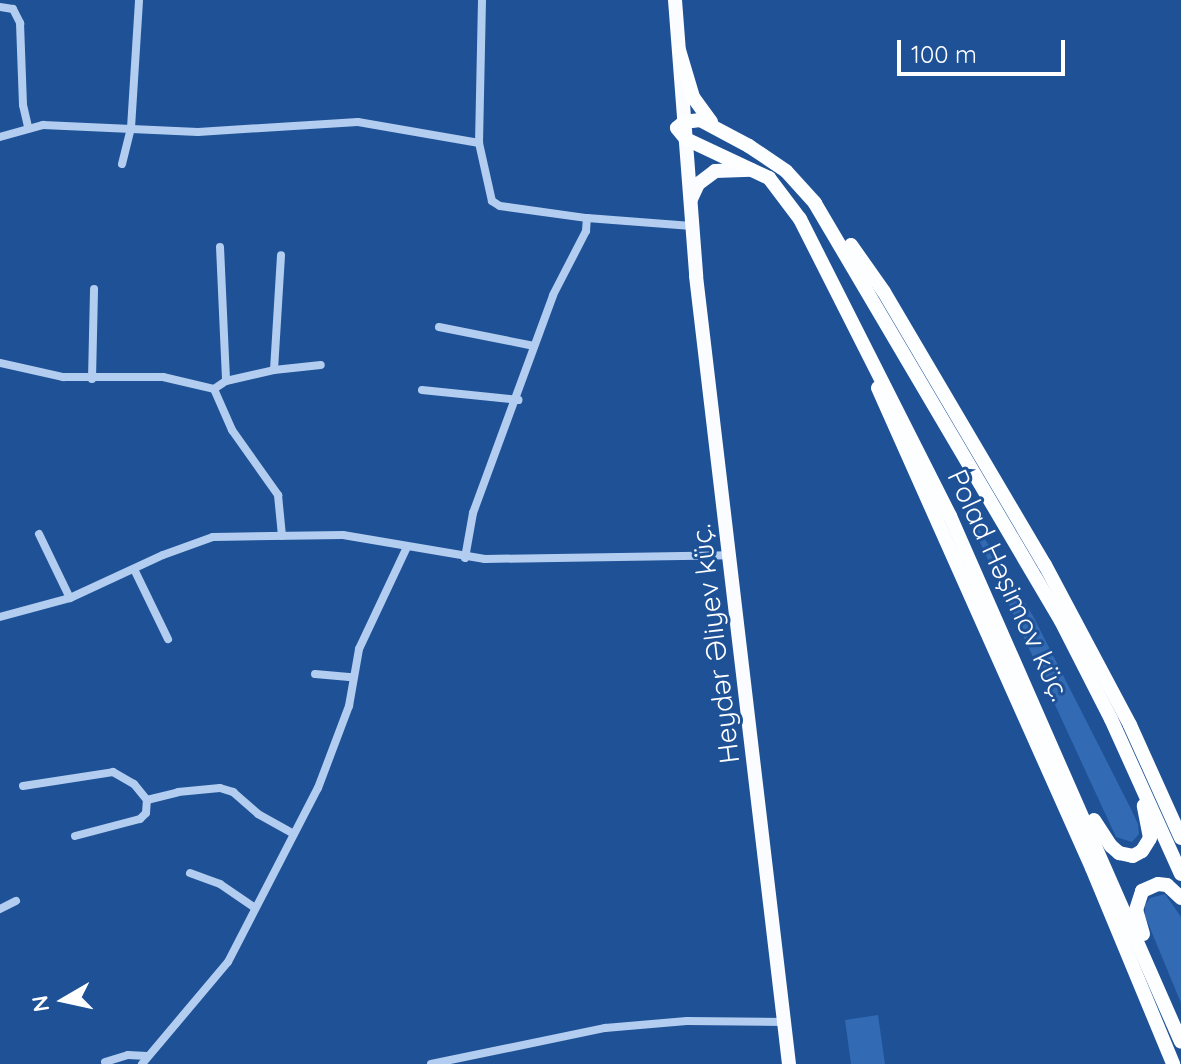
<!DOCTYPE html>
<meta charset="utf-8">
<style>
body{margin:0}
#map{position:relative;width:1181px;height:1064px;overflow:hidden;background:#1e5196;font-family:Quicksand,sans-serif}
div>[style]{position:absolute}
.green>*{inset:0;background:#326ab4}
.minor>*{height:8px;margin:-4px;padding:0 4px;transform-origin:4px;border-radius:4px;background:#b2cdef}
.primary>*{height:14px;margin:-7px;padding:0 7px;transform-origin:7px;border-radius:7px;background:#fafcff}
.trunk>*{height:14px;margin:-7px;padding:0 7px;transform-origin:7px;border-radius:7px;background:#fcfeff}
span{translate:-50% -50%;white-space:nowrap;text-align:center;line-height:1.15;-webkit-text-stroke:6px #1e5196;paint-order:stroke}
.street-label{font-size:28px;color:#fff}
.north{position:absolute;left:24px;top:960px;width:80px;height:80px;-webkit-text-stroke:6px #1e5196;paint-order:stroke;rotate:261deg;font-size:22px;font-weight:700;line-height:32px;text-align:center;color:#fff}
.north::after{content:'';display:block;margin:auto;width:28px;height:36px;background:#fff;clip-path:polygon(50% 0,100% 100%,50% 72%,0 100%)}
.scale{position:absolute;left:897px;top:40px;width:168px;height:36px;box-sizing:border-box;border:4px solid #fff;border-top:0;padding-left:10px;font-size:24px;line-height:28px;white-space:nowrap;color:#fff;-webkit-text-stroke:6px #1e5196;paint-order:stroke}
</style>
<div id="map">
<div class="green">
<div style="clip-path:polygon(961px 501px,1033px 616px,1131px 809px,1138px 824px,1139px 834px,1132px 842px,1116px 837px)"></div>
<div style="clip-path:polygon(1165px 894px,1181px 917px,1181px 1003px,1145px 916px,1145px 905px,1150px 898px)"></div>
<div style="clip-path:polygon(878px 1015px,885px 1064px,851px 1064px,845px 1020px)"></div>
</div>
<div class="minor">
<div style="left:482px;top:0;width:143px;rotate:91.2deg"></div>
<div style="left:479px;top:143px;width:59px;rotate:77.4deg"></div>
<div style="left:492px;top:201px;width:9px;rotate:32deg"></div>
<div style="left:500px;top:206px;width:88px;rotate:7.9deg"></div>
<div style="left:587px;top:218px;width:105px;rotate:4.4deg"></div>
<div style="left:0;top:7px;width:13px;rotate:9deg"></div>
<div style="left:13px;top:9px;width:16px;rotate:63deg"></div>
<div style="left:20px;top:23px;width:82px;rotate:87.9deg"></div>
<div style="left:23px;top:105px;width:23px;rotate:77deg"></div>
<div style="left:0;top:137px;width:45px;rotate:-15.6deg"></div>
<div style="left:43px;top:125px;width:155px;rotate:2.6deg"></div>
<div style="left:198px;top:132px;width:160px;rotate:-3.6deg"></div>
<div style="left:358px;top:122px;width:123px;rotate:9.8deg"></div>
<div style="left:122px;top:164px;width:37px;rotate:-76deg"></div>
<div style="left:131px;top:128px;width:128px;rotate:-86.4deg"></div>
<div style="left:220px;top:247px;width:134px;rotate:87.4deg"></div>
<div style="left:439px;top:327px;width:97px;rotate:11.3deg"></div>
<div style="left:0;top:363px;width:65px;rotate:12.5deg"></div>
<div style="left:63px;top:377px;width:100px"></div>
<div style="left:163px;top:377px;width:52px;rotate:13.2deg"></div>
<div style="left:214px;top:389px;width:45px;rotate:66.3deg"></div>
<div style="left:232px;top:430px;width:80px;rotate:54.7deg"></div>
<div style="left:278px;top:495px;width:41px;rotate:84.4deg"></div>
<div style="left:274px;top:370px;width:115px;rotate:-86.5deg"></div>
<div style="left:92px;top:379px;width:90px;rotate:-88.7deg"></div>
<div style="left:214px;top:389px;width:14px;rotate:-34deg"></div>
<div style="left:226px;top:381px;width:49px;rotate:-12.9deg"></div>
<div style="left:274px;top:370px;width:47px;rotate:-6.1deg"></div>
<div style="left:422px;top:390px;width:97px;rotate:5.9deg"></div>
<div style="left:39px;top:534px;width:71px;rotate:64.2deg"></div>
<div style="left:465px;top:558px;width:46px;rotate:-79.9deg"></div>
<div style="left:473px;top:513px;width:232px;rotate:-69.8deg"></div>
<div style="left:553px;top:295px;width:72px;rotate:-62.7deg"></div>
<div style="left:586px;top:231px;width:13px;rotate:-86deg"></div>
<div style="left:134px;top:569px;width:78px;rotate:64.1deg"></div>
<div style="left:0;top:617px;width:73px;rotate:-15.2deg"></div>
<div style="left:70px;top:598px;width:102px;rotate:-24.8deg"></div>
<div style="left:163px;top:555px;width:53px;rotate:-19.8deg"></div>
<div style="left:213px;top:537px;width:130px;rotate:-0.9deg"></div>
<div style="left:343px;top:535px;width:144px;rotate:9.6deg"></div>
<div style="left:485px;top:559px;width:245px;rotate:-0.9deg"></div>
<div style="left:315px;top:674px;width:37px;rotate:5deg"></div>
<div style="left:23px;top:786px;width:91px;rotate:-8.8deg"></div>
<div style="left:113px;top:772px;width:24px;rotate:30deg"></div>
<div style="left:134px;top:784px;width:21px;rotate:51deg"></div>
<div style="left:147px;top:800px;width:32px;rotate:-14deg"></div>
<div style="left:178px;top:792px;width:42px;rotate:-5.4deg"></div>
<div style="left:220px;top:788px;width:14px;rotate:17deg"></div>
<div style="left:233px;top:792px;width:33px;rotate:41deg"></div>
<div style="left:258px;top:814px;width:39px;rotate:29deg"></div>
<div style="left:75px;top:836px;width:67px;rotate:-14.7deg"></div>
<div style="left:140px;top:819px;width:8px;rotate:-45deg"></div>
<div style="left:146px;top:813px;width:13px;rotate:-86deg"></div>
<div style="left:190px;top:873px;width:32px;rotate:20deg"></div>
<div style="left:220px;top:884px;width:42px;rotate:34.4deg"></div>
<div style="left:0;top:909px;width:18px;rotate:-27deg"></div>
<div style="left:105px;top:1062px;width:24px;rotate:-17deg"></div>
<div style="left:128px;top:1055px;width:19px;rotate:3deg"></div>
<div style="left:142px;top:1064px;width:133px;rotate:-49.9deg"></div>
<div style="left:228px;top:962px;width:196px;rotate:-62.7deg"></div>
<div style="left:318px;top:788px;width:88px;rotate:-69.3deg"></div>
<div style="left:349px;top:706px;width:58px;rotate:-80deg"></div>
<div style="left:359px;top:649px;width:113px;rotate:-64.8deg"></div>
<div style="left:431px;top:1064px;width:178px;rotate:-11.7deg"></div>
<div style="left:605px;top:1028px;width:82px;rotate:-4.9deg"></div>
<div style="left:687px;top:1021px;width:98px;rotate:0.6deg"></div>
</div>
<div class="primary">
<div style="left:675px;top:0;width:277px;rotate:85.6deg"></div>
<div style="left:696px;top:276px;width:793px;rotate:83.27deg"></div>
<div style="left:691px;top:199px;width:17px;rotate:-65deg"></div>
<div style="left:698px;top:184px;width:21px;rotate:-37deg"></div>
<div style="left:715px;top:171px;width:36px;rotate:-2deg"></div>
</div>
<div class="trunk">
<div style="left:679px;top:50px;width:49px;rotate:73.4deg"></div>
<div style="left:693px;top:97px;width:31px;rotate:54deg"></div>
<div style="left:851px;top:245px;width:57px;rotate:54.9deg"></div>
<div style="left:884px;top:292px;width:317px;rotate:59.5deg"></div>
<div style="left:1045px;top:565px;width:181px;rotate:62deg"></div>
<div style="left:1130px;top:725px;width:124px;rotate:65.7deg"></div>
<div style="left:878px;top:388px;width:526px;rotate:65.97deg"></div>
<div style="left:1092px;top:868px;width:212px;rotate:67.5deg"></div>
<div style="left:1094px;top:820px;width:31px;rotate:57deg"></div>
<div style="left:1111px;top:846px;width:11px;rotate:41deg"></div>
<div style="left:1119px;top:853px;width:14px;rotate:12deg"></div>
<div style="left:1133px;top:856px;width:10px;rotate:-29deg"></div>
<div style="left:1142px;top:851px;width:15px;rotate:-58deg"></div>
<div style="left:1150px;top:838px;width:33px;rotate:-101deg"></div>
<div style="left:1181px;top:874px;width:170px;rotate:-114.3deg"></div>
<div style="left:1111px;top:719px;width:110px;rotate:-117deg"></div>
<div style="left:1061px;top:621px;width:485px;rotate:-120.5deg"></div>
<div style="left:815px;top:203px;width:43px;rotate:-132.2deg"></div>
<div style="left:786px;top:171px;width:45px;rotate:-146deg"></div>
<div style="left:749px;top:146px;width:55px;rotate:-152deg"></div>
<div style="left:700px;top:120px;width:16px;rotate:173deg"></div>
<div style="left:684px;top:122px;width:9px;rotate:139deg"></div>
<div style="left:677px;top:128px;width:14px;rotate:51deg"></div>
<div style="left:686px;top:139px;width:92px;rotate:25.2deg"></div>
<div style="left:769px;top:178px;width:51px;rotate:52.9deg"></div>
<div style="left:800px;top:219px;width:333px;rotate:63.2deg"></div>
<div style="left:950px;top:516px;width:574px;rotate:66.29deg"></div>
<div style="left:1143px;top:934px;width:25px;rotate:-106deg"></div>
<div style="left:1136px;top:910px;width:20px;rotate:-72deg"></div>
<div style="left:1142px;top:891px;width:17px;rotate:-24deg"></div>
<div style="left:1158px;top:884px;width:9px;rotate:6deg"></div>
<div style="left:1167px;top:885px;width:19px;rotate:43deg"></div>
</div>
<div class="street-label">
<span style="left:1009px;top:585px;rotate:65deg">Polad Həşimov küç.</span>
<span style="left:715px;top:644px;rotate:-97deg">Heydər Əliyev küç.</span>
</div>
<div class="north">N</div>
<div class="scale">100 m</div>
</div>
